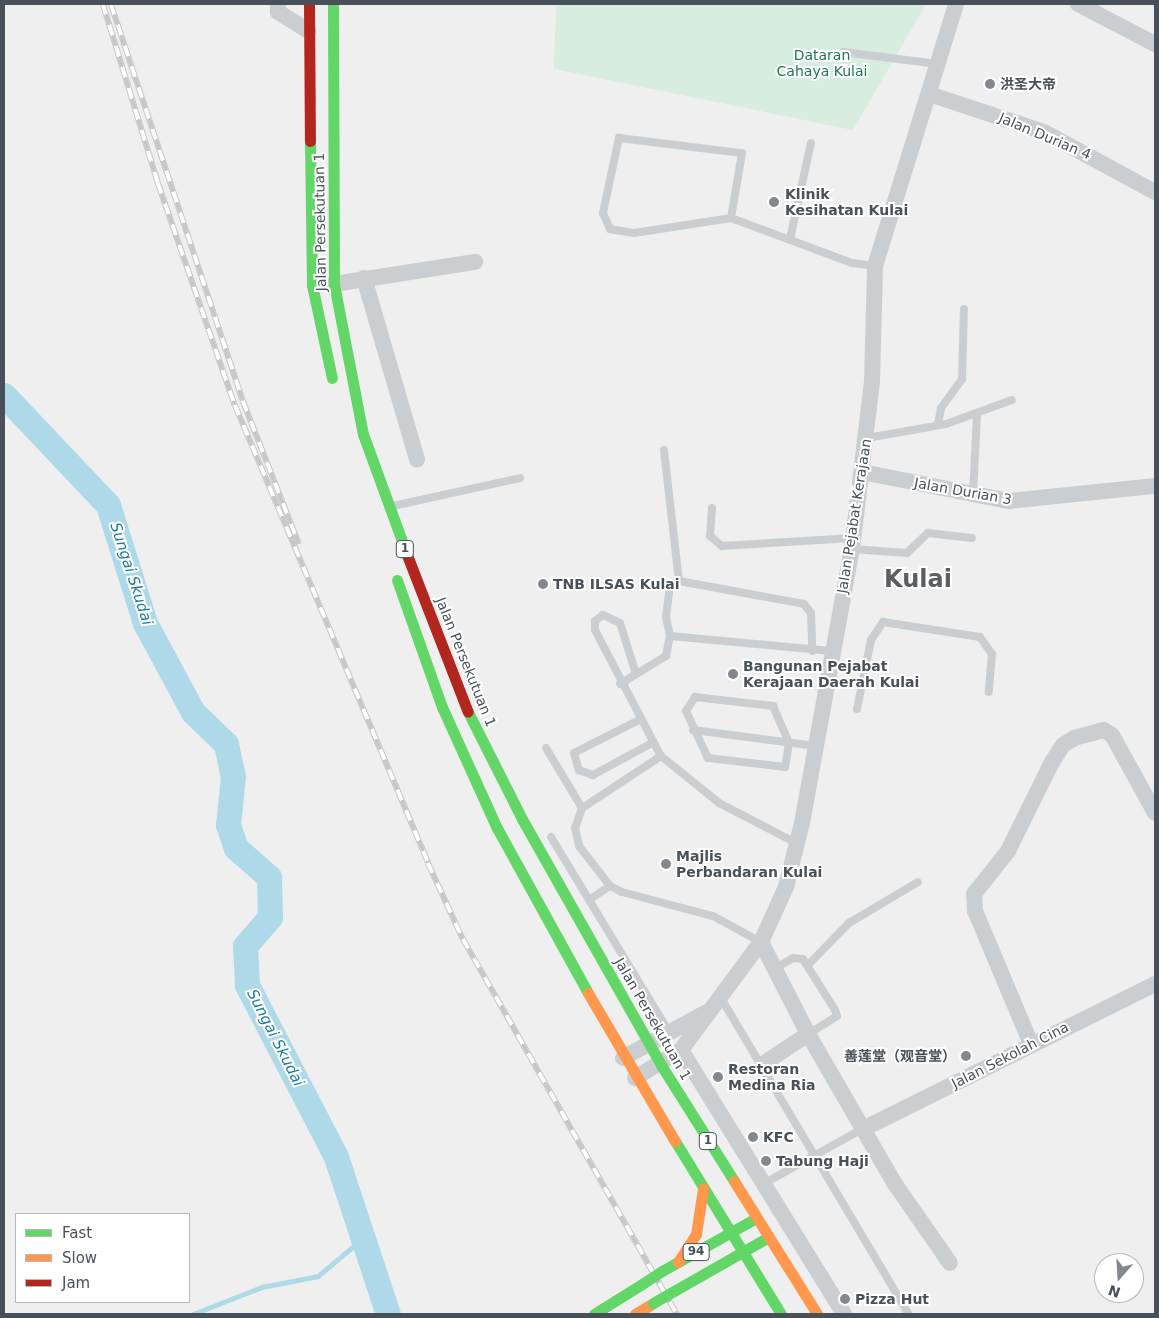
<!DOCTYPE html>
<meta charset="utf-8">
<style>
body{margin:0}
#map{position:relative;width:1159px;height:1318px;overflow:hidden;background:#f0efef;font-family:"DejaVu Sans","Noto Sans SC",sans-serif}
div>[style]{position:absolute}
.green>*{inset:0;background:#d6eddf}
.stream>*{height:4.5px;margin:-2.25px;padding:0 2.25px;transform-origin:2.25px;border-radius:2.25px;background:#aed9e8}
.river>*{height:25px;margin:-12.5px;padding:0 12.5px;transform-origin:12.5px;border-radius:12.5px;background:#aed9e8}
.lane>*{height:8px;margin:-4px;padding:0 4px;transform-origin:4px;border-radius:4px;background:#cbced0}
.street>*{height:16px;margin:-8px;padding:0 8px;transform-origin:8px;border-radius:8px;background:#cbced0}
.fast>*{height:11px;margin:-5.5px;padding:0 5.5px;transform-origin:5.5px;border-radius:5.5px;background:#63d668}
.slow>*{height:11px;margin:-5.5px;padding:0 5.5px;transform-origin:5.5px;border-radius:5.5px;background:#ff974d}
.jam>*{height:11px;margin:-5.5px;padding:0 5.5px;transform-origin:5.5px;border-radius:5.5px;background:#b3261e}
.rail>*{height:5.5px;margin-top:-2.75px;transform-origin:0;background:repeating-linear-gradient(90deg,#fff 0 11px,#c6c7c9 0 22px);box-sizing:border-box;border-block:1px solid #c6c7c9}
.fast-bridge>*{height:11px;margin:-5.5px;padding:0 5.5px;transform-origin:5.5px;border-radius:5.5px;background:#63d668}
.dots>*{width:14px;height:14px;translate:-50% -50%;box-sizing:border-box;border:2px solid #fff;border-radius:50%}
span{translate:-50% -50%;white-space:nowrap;text-align:center;line-height:1.15;-webkit-text-stroke:4px #fff;paint-order:stroke}
.shield-label span{padding:1px 4px;background:#fff;border:1px solid;border-radius:4px;-webkit-text-stroke-width:0}
.shield-label{font-size:12px;color:#48515a;font-weight:700}
.park-label{font-size:14px;color:#1e764e}
.poi-label{font-size:14px;color:#48515a;font-weight:700}
.left{translate:0 -50%;text-align:left}
.right{translate:-100% -50%;text-align:right}
.street-label{font-size:14px;color:#48515a}
.water-label{font-size:15px;color:#187c9d;font-style:italic}
.town-label{font-size:24px;color:#5b5e63;font-weight:700}
.frame{position:absolute;inset:0;border:5px solid #48515a;pointer-events:none}
.legend{position:absolute;left:15px;top:1213px;width:175px;height:90px;box-sizing:border-box;background:#fff;border:1px solid #b6b9bd;margin:0;padding:6px 9px;list-style:none;font-size:15px;color:#48515a}
.legend li{display:flex;align-items:center;gap:10px;height:25px}
.legend b{width:25px;border:1px solid #b6b9bd}
.north{position:absolute;left:1094px;top:1253px;width:50px;height:50px;box-sizing:border-box;background:#fff;border:1px solid #b6b9bd;border-radius:50%;rotate:199deg;font-size:14px;font-weight:700;line-height:20px;text-align:center;color:#48515a}
.north::after{content:'';display:block;margin:auto;width:18px;height:22px;background:#83888e;clip-path:polygon(50% 0,100% 100%,50% 72%,0 100%)}
</style>
<div id="map">
<div class="green">
<div style="clip-path:polygon(556px 4px,926px 4px,853px 130px,554px 69px)"></div>
</div>
<div class="stream">
<div style="left:193px;top:1314px;width:74px;rotate:-21.4deg"></div>
<div style="left:262px;top:1287px;width:57px;rotate:-11.1deg"></div>
<div style="left:318px;top:1276px;width:57px;rotate:-40.1deg"></div>
</div>
<div class="river">
<div style="left:4px;top:395px;width:151px;rotate:46.6deg"></div>
<div style="left:108px;top:505px;width:124px;rotate:72.6deg"></div>
<div style="left:145px;top:623px;width:101px;rotate:61.7deg"></div>
<div style="left:193px;top:712px;width:46px;rotate:44.1deg"></div>
<div style="left:226px;top:744px;width:33px;rotate:78deg"></div>
<div style="left:233px;top:776px;width:49px;rotate:95.8deg"></div>
<div style="left:228px;top:825px;width:24px;rotate:71deg"></div>
<div style="left:236px;top:848px;width:44px;rotate:41.3deg"></div>
<div style="left:269px;top:877px;width:40px;rotate:88.6deg"></div>
<div style="left:270px;top:917px;width:38px;rotate:131deg"></div>
<div style="left:245px;top:946px;width:39px;rotate:87deg"></div>
<div style="left:247px;top:985px;width:194px;rotate:62.6deg"></div>
<div style="left:336px;top:1157px;width:165px;rotate:71.7deg"></div>
</div>
<div class="lane">
<div style="left:843px;top:52px;width:96px;rotate:7.2deg"></div>
<div style="left:731px;top:218px;width:98px;rotate:171.2deg"></div>
<div style="left:634px;top:233px;width:24px;rotate:-171deg"></div>
<div style="left:610px;top:229px;width:17px;rotate:-114deg"></div>
<div style="left:603px;top:213px;width:77px;rotate:-78deg"></div>
<div style="left:619px;top:138px;width:124px;rotate:7deg"></div>
<div style="left:742px;top:153px;width:66px;rotate:99.6deg"></div>
<div style="left:731px;top:218px;width:129px;rotate:20.4deg"></div>
<div style="left:852px;top:263px;width:23px;rotate:7deg"></div>
<div style="left:790px;top:239px;width:98px;rotate:-77.7deg"></div>
<div style="left:938px;top:424px;width:16px;rotate:-79deg"></div>
<div style="left:941px;top:408px;width:36px;rotate:-54deg"></div>
<div style="left:962px;top:379px;width:70px;rotate:-88.4deg"></div>
<div style="left:867px;top:438px;width:80px;rotate:-10deg"></div>
<div style="left:946px;top:424px;width:70px;rotate:-20deg"></div>
<div style="left:664px;top:450px;width:132px;rotate:83.5deg"></div>
<div style="left:973px;top:494px;width:79px;rotate:-87.1deg"></div>
<div style="left:393px;top:506px;width:130px;rotate:-12.4deg"></div>
<div style="left:712px;top:508px;width:28px;rotate:94deg"></div>
<div style="left:710px;top:536px;width:16px;rotate:40deg"></div>
<div style="left:722px;top:546px;width:131px;rotate:-3.5deg"></div>
<div style="left:852px;top:549px;width:55px;rotate:4.2deg"></div>
<div style="left:907px;top:553px;width:29px;rotate:-44deg"></div>
<div style="left:928px;top:533px;width:44px;rotate:6.5deg"></div>
<div style="left:670px;top:636px;width:19px;rotate:-102deg"></div>
<div style="left:666px;top:617px;width:31px;rotate:-83deg"></div>
<div style="left:670px;top:586px;width:10px;rotate:-29deg"></div>
<div style="left:679px;top:581px;width:127px;rotate:10.4deg"></div>
<div style="left:804px;top:604px;width:11px;rotate:52deg"></div>
<div style="left:811px;top:613px;width:38px;rotate:88deg"></div>
<div style="left:636px;top:674px;width:53px;rotate:-107.4deg"></div>
<div style="left:620px;top:623px;width:19px;rotate:-155deg"></div>
<div style="left:603px;top:615px;width:10px;rotate:143deg"></div>
<div style="left:595px;top:621px;width:9px;rotate:90deg"></div>
<div style="left:595px;top:630px;width:142px;rotate:62.4deg"></div>
<div style="left:661px;top:756px;width:75px;rotate:39deg"></div>
<div style="left:719px;top:803px;width:89px;rotate:27.4deg"></div>
<div style="left:620px;top:684px;width:54px;rotate:-31.3deg"></div>
<div style="left:666px;top:656px;width:20px;rotate:-79deg"></div>
<div style="left:670px;top:636px;width:164px;rotate:5.3deg"></div>
<div style="left:695px;top:697px;width:79px;rotate:6.6deg"></div>
<div style="left:773px;top:706px;width:40px;rotate:66.6deg"></div>
<div style="left:789px;top:743px;width:24px;rotate:99deg"></div>
<div style="left:785px;top:767px;width:78px;rotate:-173.3deg"></div>
<div style="left:708px;top:758px;width:52px;rotate:-115.1deg"></div>
<div style="left:686px;top:711px;width:17px;rotate:-57deg"></div>
<div style="left:857px;top:709px;width:70px;rotate:-78.5deg"></div>
<div style="left:871px;top:640px;width:22px;rotate:-56deg"></div>
<div style="left:883px;top:622px;width:98px;rotate:8.8deg"></div>
<div style="left:980px;top:637px;width:21px;rotate:55deg"></div>
<div style="left:992px;top:654px;width:38px;rotate:95deg"></div>
<div style="left:639px;top:720px;width:73px;rotate:153.1deg"></div>
<div style="left:574px;top:753px;width:18px;rotate:74deg"></div>
<div style="left:579px;top:770px;width:15px;rotate:20deg"></div>
<div style="left:593px;top:775px;width:67px;rotate:-28.5deg"></div>
<div style="left:693px;top:730px;width:124px;rotate:7.4deg"></div>
<div style="left:546px;top:748px;width:70px;rotate:59deg"></div>
<div style="left:661px;top:756px;width:95px;rotate:146.6deg"></div>
<div style="left:582px;top:808px;width:21px;rotate:109deg"></div>
<div style="left:575px;top:828px;width:18px;rotate:77deg"></div>
<div style="left:579px;top:846px;width:51px;rotate:52.2deg"></div>
<div style="left:610px;top:886px;width:13px;rotate:27deg"></div>
<div style="left:622px;top:892px;width:94px;rotate:14.8deg"></div>
<div style="left:713px;top:916px;width:55px;rotate:28.4deg"></div>
<div style="left:551px;top:837px;width:228px;rotate:58.8deg"></div>
<div style="left:589px;top:900px;width:25px;rotate:-34deg"></div>
<div style="left:808px;top:965px;width:59px;rotate:-45.7deg"></div>
<div style="left:849px;top:923px;width:80px;rotate:-30.7deg"></div>
<div style="left:774px;top:969px;width:22px;rotate:-30deg"></div>
<div style="left:793px;top:958px;width:10px;rotate:6deg"></div>
<div style="left:803px;top:959px;width:60px;rotate:57.9deg"></div>
<div style="left:835px;top:1010px;width:6px;rotate:72deg"></div>
<div style="left:837px;top:1016px;width:34px;rotate:148deg"></div>
<div style="left:721px;top:998px;width:368px;rotate:59.3deg"></div>
<div style="left:763px;top:1184px;width:115px;rotate:-29deg"></div>
</div>
<div class="street">
<div style="left:278px;top:4px;width:8px;rotate:90deg"></div>
<div style="left:278px;top:12px;width:36px;rotate:32deg"></div>
<div style="left:1078px;top:4px;width:87px;rotate:27.5deg"></div>
<div style="left:929px;top:94px;width:121px;rotate:18.3deg"></div>
<div style="left:1044px;top:132px;width:126px;rotate:28.4deg"></div>
<div style="left:364px;top:278px;width:189px;rotate:73.7deg"></div>
<div style="left:334px;top:284px;width:143px;rotate:-8.9deg"></div>
<div style="left:862px;top:472px;width:150px;rotate:11.2deg"></div>
<div style="left:1009px;top:501px;width:147px;rotate:-5.9deg"></div>
<div style="left:761px;top:942px;width:103px;rotate:62.9deg"></div>
<div style="left:808px;top:1034px;width:173px;rotate:59.9deg"></div>
<div style="left:895px;top:1184px;width:96px;rotate:55.2deg"></div>
<div style="left:1031px;top:1044px;width:144px;rotate:-112.8deg"></div>
<div style="left:975px;top:911px;width:17px;rotate:-93deg"></div>
<div style="left:974px;top:894px;width:55px;rotate:-51.7deg"></div>
<div style="left:1008px;top:851px;width:99px;rotate:-63.7deg"></div>
<div style="left:1052px;top:762px;width:20px;rotate:-57deg"></div>
<div style="left:1063px;top:745px;width:13px;rotate:-32deg"></div>
<div style="left:1074px;top:738px;width:31px;rotate:-15deg"></div>
<div style="left:1104px;top:730px;width:9px;rotate:32deg"></div>
<div style="left:1112px;top:735px;width:89px;rotate:61.1deg"></div>
<div style="left:681px;top:1050px;width:310px;rotate:58.3deg"></div>
<div style="left:623px;top:1058px;width:94px;rotate:-28.8deg"></div>
<div style="left:763px;top:1064px;width:54px;rotate:-33.7deg"></div>
<div style="left:635px;top:1078px;width:54px;rotate:-31.3deg"></div>
<div style="left:681px;top:1050px;width:134px;rotate:-53.5deg"></div>
<div style="left:761px;top:942px;width:60px;rotate:-65.6deg"></div>
<div style="left:786px;top:887px;width:66px;rotate:-76deg"></div>
<div style="left:802px;top:823px;width:279px;rotate:-79.7deg"></div>
<div style="left:852px;top:549px;width:168px;rotate:-83.2deg"></div>
<div style="left:872px;top:382px;width:116px;rotate:-88.5deg"></div>
<div style="left:875px;top:266px;width:274px;rotate:-72.8deg"></div>
<div style="left:865px;top:1128px;width:324px;rotate:-26.4deg"></div>
</div>
<div class="fast">
<div style="left:333px;top:4px;width:280px;rotate:89.8deg"></div>
<div style="left:334px;top:284px;width:153px;rotate:79.1deg"></div>
<div style="left:363px;top:434px;width:129px;rotate:70deg"></div>
<div style="left:310px;top:141px;width:144px;rotate:89.2deg"></div>
<div style="left:312px;top:285px;width:95px;rotate:77.9deg"></div>
<div style="left:397px;top:580px;width:135px;rotate:70.5deg"></div>
<div style="left:442px;top:707px;width:133px;rotate:65.6deg"></div>
<div style="left:497px;top:828px;width:188px;rotate:61.1deg"></div>
<div style="left:468px;top:712px;width:120px;rotate:63.2deg"></div>
<div style="left:522px;top:819px;width:283px;rotate:60.5deg"></div>
<div style="left:661px;top:1065px;width:137px;rotate:57.8deg"></div>
<div style="left:675px;top:1141px;width:203px;rotate:58.5deg"></div>
<div style="left:662px;top:1271px;width:108px;rotate:-29.4deg"></div>
<div style="left:674px;top:1291px;width:107px;rotate:-29.7deg"></div>
<div style="left:594px;top:1314px;width:57px;rotate:-32deg"></div>
</div>
<div class="slow">
<div style="left:588px;top:993px;width:172px;rotate:59.6deg"></div>
<div style="left:734px;top:1181px;width:157px;rotate:58deg"></div>
<div style="left:678px;top:1262px;width:33px;rotate:-57deg"></div>
<div style="left:696px;top:1234px;width:46px;rotate:-81.2deg"></div>
<div style="left:635px;top:1314px;width:21px;rotate:-31deg"></div>
</div>
<div class="jam">
<div style="left:309px;top:4px;width:137px;rotate:89.6deg"></div>
<div style="left:407px;top:555px;width:168px;rotate:68.8deg"></div>
</div>
<div class="rail">
<div style="left:103px;top:4px;width:187px;rotate:72.9deg"></div>
<div style="left:158px;top:183px;width:235px;rotate:70.9deg"></div>
<div style="left:235px;top:405px;width:497px;rotate:67.1deg"></div>
<div style="left:428px;top:863px;width:84px;rotate:65.3deg"></div>
<div style="left:463px;top:939px;width:432px;rotate:60.3deg"></div>
<div style="left:111px;top:4px;width:418px;rotate:71.6deg"></div>
<div style="left:243px;top:401px;width:154px;rotate:68.6deg"></div>
</div>
<div class="fast-bridge">
<div style="left:642px;top:1284px;width:24px;rotate:-33deg"></div>
<div style="left:653px;top:1303px;width:24px;rotate:-30deg"></div>
</div>
<div class="dots">
<div style="left:990px;top:84px;background:#83888e"></div>
<div style="left:774px;top:202px;background:#83888e"></div>
<div style="left:543px;top:584px;background:#83888e"></div>
<div style="left:733px;top:674px;background:#83888e"></div>
<div style="left:666px;top:864px;background:#83888e"></div>
<div style="left:966px;top:1056px;background:#83888e"></div>
<div style="left:718px;top:1077px;background:#83888e"></div>
<div style="left:753px;top:1137px;background:#83888e"></div>
<div style="left:766px;top:1161px;background:#83888e"></div>
<div style="left:845px;top:1299px;background:#83888e"></div>
</div>
<div class="shield-label">
<span style="left:405px;top:549px">1</span>
<span style="left:708px;top:1141px">1</span>
<span style="left:696px;top:1252px">94</span>
</div>
<div class="park-label">
<span style="left:822px;top:63px">Dataran<br>Cahaya Kulai</span>
</div>
<div class="poi-label">
<span class="left" style="left:1000px;top:84px">洪圣大帝</span>
<span class="left" style="left:785px;top:202px">Klinik<br>Kesihatan Kulai</span>
<span class="left" style="left:553px;top:584px">TNB ILSAS Kulai</span>
<span class="left" style="left:743px;top:674px">Bangunan Pejabat<br>Kerajaan Daerah Kulai</span>
<span class="left" style="left:676px;top:864px">Majlis<br>Perbandaran Kulai</span>
<span class="right" style="left:956px;top:1056px">善莲堂（观音堂）</span>
<span class="left" style="left:728px;top:1077px">Restoran<br>Medina Ria</span>
<span class="left" style="left:763px;top:1137px">KFC</span>
<span class="left" style="left:776px;top:1161px">Tabung Haji</span>
<span class="left" style="left:855px;top:1299px">Pizza Hut</span>
</div>
<div class="street-label">
<span style="left:1045px;top:136px;rotate:23deg">Jalan Durian 4</span>
<span style="left:320px;top:222px;rotate:-91deg">Jalan Persekutuan 1</span>
<span style="left:963px;top:491px;rotate:10deg">Jalan Durian 3</span>
<span style="left:854px;top:516px;rotate:-81deg">Jalan Pejabat Kerajaan</span>
<span style="left:466px;top:662px;rotate:68deg">Jalan Persekutuan 1</span>
<span style="left:653px;top:1019px;rotate:60deg">Jalan Persekutuan 1</span>
<span style="left:1010px;top:1055px;rotate:-27deg">Jalan Sekolah Cina</span>
</div>
<div class="water-label">
<span style="left:131px;top:574px;rotate:72deg">Sungai Skudai</span>
<span style="left:275px;top:1038px;rotate:63deg">Sungai Skudai</span>
</div>
<div class="town-label">
<span style="left:918px;top:580px">Kulai</span>
</div>
<div class="frame"></div>
<ul class="legend">
<li><b style="height:6px;background:#63d668"></b>Fast</li>
<li><b style="height:6px;background:#ff974d"></b>Slow</li>
<li><b style="height:6px;background:#b3261e"></b>Jam</li>
</ul>
<div class="north">N</div>
</div>
